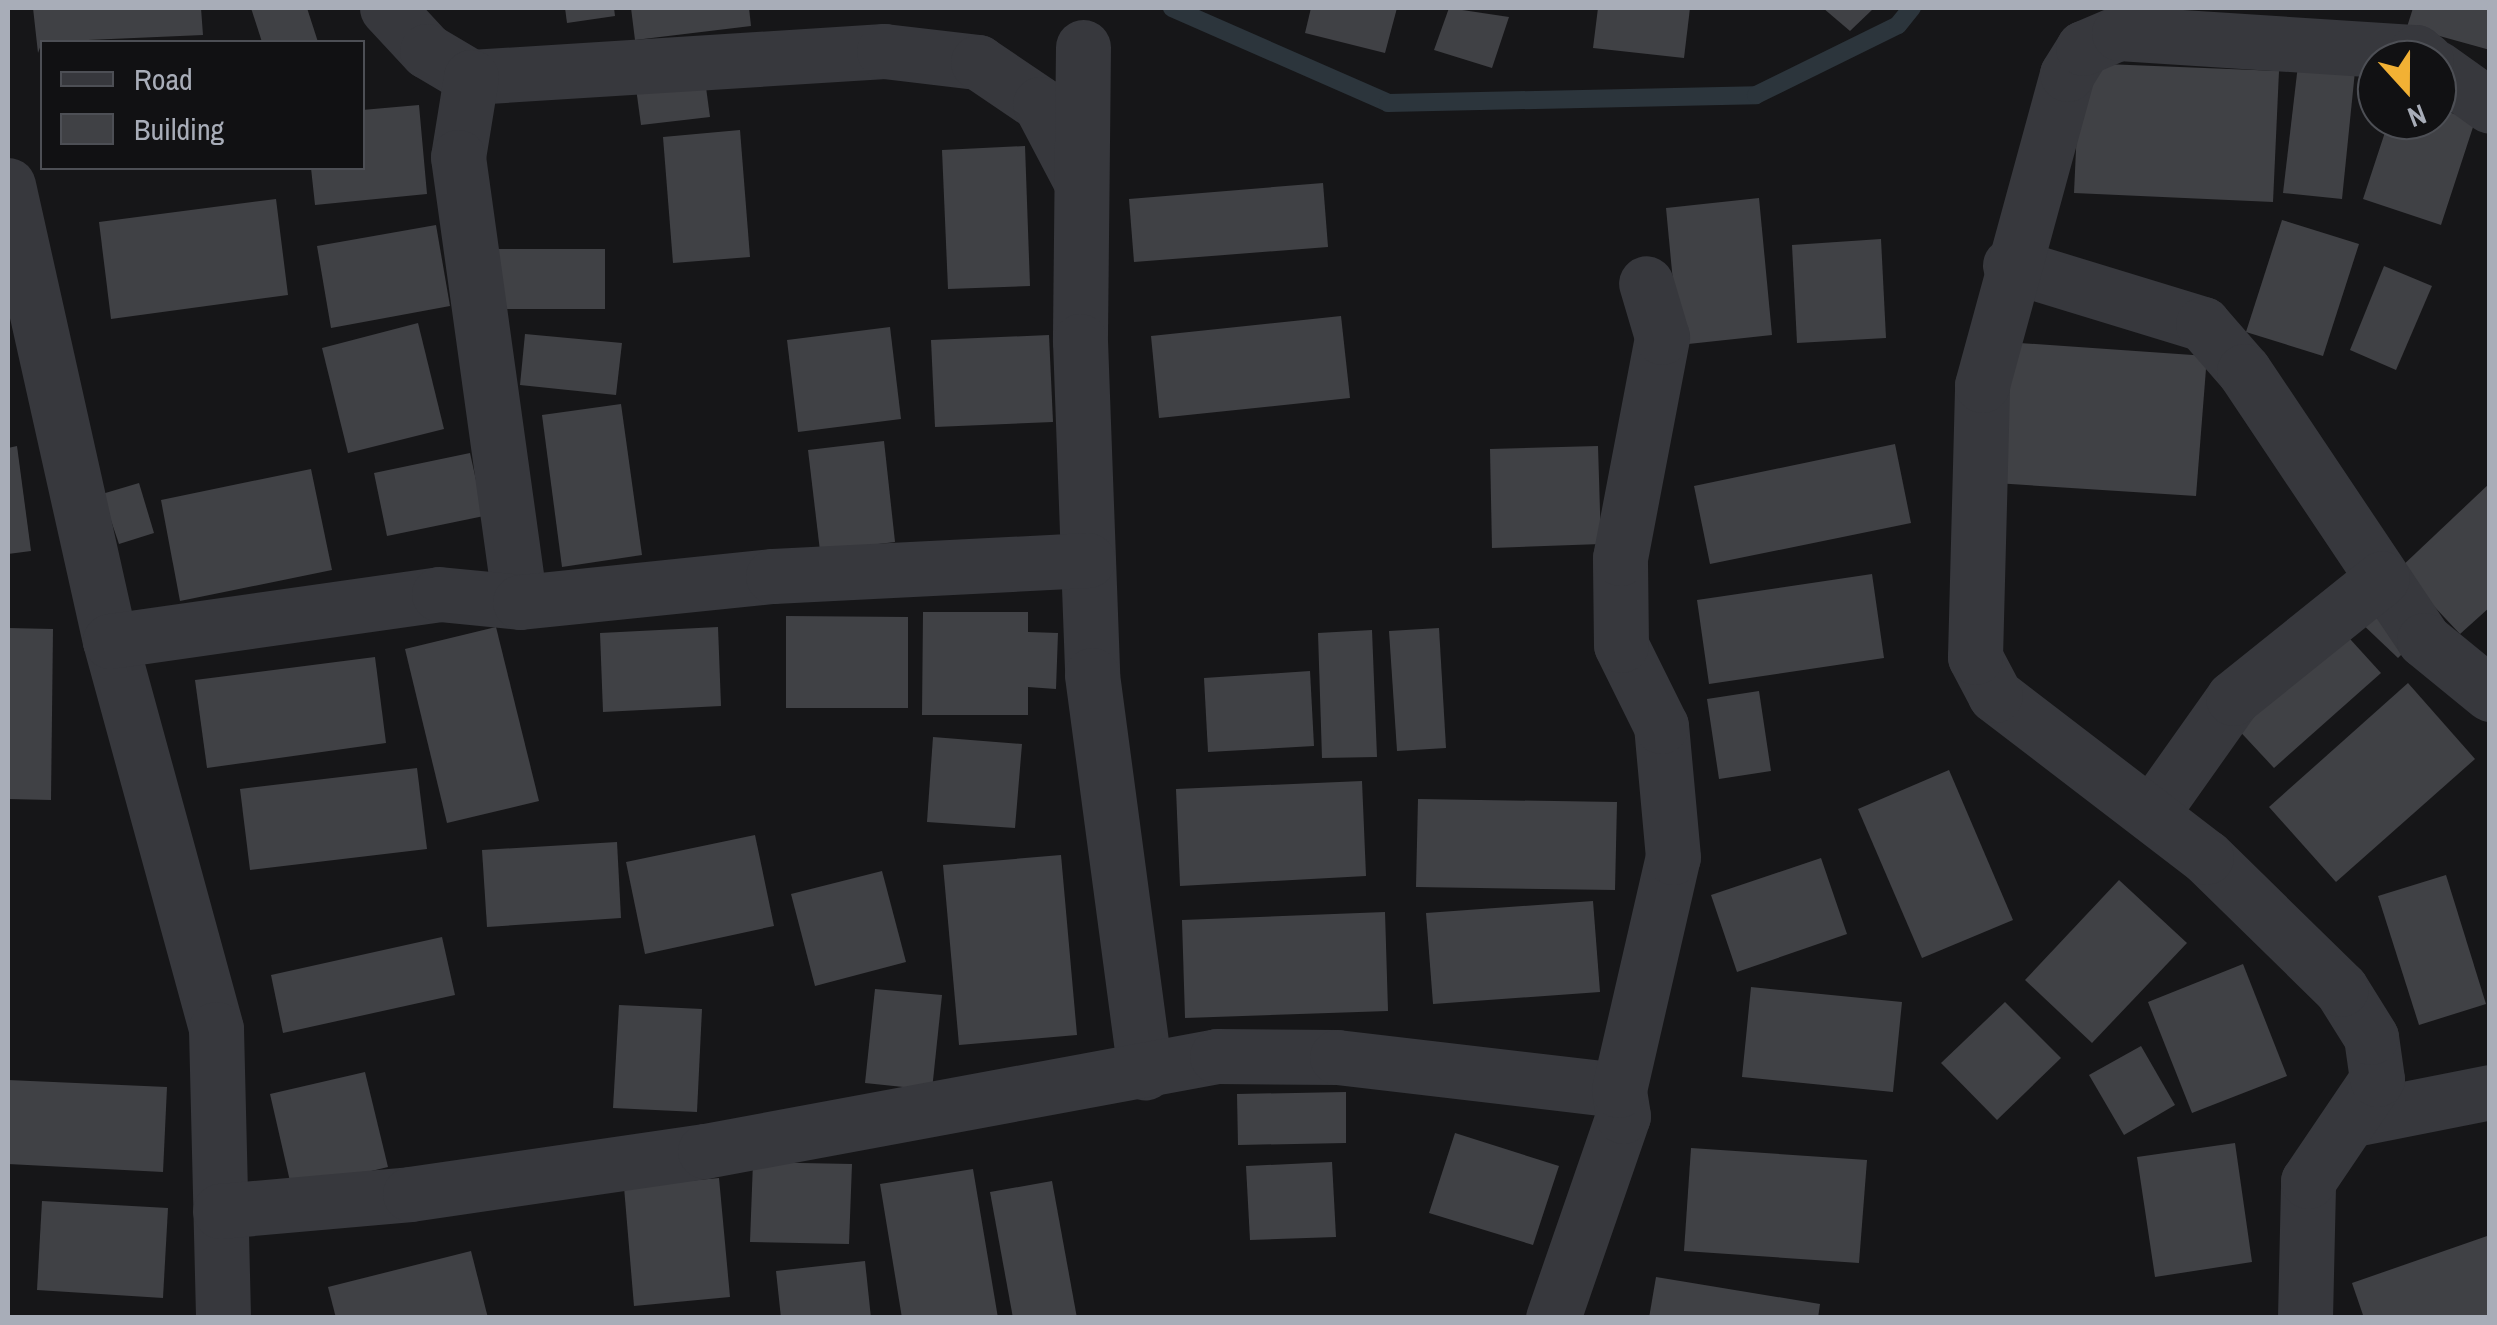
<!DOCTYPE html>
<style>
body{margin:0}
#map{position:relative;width:2497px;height:1325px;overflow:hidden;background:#161618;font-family:"Archivo Narrow",sans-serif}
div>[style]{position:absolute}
.stream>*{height:18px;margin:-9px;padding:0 9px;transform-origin:9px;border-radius:9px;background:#2c353c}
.building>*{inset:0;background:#404145}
.minor>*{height:55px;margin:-27.5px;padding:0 27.5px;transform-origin:27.5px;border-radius:27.5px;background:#37383d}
span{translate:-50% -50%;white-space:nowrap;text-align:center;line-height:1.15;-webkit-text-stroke:9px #111113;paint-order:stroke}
.frame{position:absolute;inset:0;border:10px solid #a8adb8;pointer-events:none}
.legend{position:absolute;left:40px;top:40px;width:325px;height:130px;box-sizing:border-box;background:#111113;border:2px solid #4d4f55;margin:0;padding:12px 18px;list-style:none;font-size:30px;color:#a8adb8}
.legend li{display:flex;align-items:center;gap:20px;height:50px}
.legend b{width:50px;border:2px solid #4d4f55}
.north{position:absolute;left:2357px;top:40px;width:100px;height:100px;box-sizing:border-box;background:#111113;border:2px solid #4d4f55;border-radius:50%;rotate:159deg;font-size:28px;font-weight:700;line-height:40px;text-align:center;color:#a8adb8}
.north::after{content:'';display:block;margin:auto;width:35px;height:45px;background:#f2b134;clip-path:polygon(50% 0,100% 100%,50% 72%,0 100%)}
</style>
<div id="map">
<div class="stream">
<div style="left:1172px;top:8px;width:236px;rotate:23.7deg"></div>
<div style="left:1388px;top:103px;width:368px;rotate:-1.2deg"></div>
<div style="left:1756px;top:95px;width:158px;rotate:-26.2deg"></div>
<div style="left:1898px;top:25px;width:22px;rotate:-51deg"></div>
</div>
<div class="building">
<div style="clip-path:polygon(33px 8px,201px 8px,203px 35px,42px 42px,38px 53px)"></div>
<div style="clip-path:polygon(251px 8px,307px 8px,318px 42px,262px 42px)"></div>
<div style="clip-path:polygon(565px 8px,614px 8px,615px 16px,567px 23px)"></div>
<div style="clip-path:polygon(631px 8px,749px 8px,751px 26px,635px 40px)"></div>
<div style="clip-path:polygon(1311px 8px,1397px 8px,1385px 53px,1305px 33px)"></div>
<div style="clip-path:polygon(1449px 8px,1509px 17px,1492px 68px,1434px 50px)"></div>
<div style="clip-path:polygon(1598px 8px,1690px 8px,1684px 58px,1593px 48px)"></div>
<div style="clip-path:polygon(1823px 8px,1874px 8px,1850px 31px)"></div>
<div style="clip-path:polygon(2413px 8px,2490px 8px,2490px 50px,2407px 27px)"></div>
<div style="clip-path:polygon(2080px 63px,2279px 71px,2273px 202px,2074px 193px)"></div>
<div style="clip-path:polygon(2298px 65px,2355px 71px,2342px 199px,2283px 193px)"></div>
<div style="clip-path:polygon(705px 80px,710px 117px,641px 125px,636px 88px)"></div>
<div style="clip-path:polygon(419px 105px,427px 194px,315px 205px,311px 168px,362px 168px,362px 110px)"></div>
<div style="clip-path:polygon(2437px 108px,2475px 121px,2441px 225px,2363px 199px,2389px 120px,2437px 120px)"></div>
<div style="clip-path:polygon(740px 130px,750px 257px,673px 263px,663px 137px)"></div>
<div style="clip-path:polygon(1025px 146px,1030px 286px,948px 289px,942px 150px)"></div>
<div style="clip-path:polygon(1323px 183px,1328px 247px,1134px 262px,1129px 199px)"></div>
<div style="clip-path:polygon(1759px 198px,1772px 335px,1679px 345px,1666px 208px)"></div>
<div style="clip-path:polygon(276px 199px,288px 295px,111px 319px,99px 222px)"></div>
<div style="clip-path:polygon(2282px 220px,2359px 244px,2323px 356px,2246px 332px)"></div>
<div style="clip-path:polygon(436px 225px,450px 306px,331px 328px,317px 246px)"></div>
<div style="clip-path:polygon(1881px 239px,1886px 338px,1797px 343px,1792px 245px)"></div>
<div style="clip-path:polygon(488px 249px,605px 249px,605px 309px,487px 309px)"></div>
<div style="clip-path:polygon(2384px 266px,2432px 286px,2396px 370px,2350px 350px)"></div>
<div style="clip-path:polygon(1341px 316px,1350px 398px,1159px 418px,1151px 336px)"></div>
<div style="clip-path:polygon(418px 323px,444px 429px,348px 453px,322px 348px)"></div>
<div style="clip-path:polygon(890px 327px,901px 419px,798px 432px,787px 340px)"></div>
<div style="clip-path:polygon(525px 334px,622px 343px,616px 395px,520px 385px)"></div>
<div style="clip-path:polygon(1049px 335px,1053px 422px,935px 427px,931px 340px)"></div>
<div style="clip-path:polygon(2005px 342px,2207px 356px,2196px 496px,1995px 483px)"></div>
<div style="clip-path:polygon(621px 404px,642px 555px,562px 567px,542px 415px)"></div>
<div style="clip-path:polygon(884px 441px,895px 542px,820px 551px,808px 450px)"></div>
<div style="clip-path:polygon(1895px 444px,1911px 523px,1710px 564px,1694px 486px)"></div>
<div style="clip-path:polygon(17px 446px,31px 551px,8px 554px,8px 448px)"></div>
<div style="clip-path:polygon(1598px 446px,1601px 544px,1492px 548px,1490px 449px)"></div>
<div style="clip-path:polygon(470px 453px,484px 516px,387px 536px,374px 473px)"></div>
<div style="clip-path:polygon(311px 469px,332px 570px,180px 601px,161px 500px)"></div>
<div style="clip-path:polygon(139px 483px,154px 533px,119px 544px,102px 494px)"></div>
<div style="clip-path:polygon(2490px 483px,2490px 607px,2460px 634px,2399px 569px)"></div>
<div style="clip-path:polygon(1872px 574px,1884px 658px,1709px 684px,1697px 600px)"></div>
<div style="clip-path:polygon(2377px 598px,2419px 637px,2398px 658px,2357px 619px)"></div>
<div style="clip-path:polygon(923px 612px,1028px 612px,1028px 632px,1058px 633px,1056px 689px,1028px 687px,1028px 715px,922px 715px)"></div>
<div style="clip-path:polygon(786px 616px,908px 617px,908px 708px,786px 708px)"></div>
<div style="clip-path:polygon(496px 627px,539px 801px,447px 823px,405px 649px)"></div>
<div style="clip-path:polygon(718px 627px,721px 706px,603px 712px,600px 633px)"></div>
<div style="clip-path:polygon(8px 628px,53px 629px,51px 800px,8px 799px)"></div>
<div style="clip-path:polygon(1439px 628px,1446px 748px,1397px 751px,1389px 631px)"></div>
<div style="clip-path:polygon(2340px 628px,2381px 673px,2274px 768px,2233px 724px)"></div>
<div style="clip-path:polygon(1372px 630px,1377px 757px,1322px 758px,1318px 633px)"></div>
<div style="clip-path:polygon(375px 657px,386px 743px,207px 768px,195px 680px)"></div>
<div style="clip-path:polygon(1310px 671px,1314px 746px,1208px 752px,1204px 678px)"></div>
<div style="clip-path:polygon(2408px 683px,2475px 759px,2336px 882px,2269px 807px)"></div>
<div style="clip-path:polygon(1759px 691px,1771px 771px,1719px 779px,1707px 699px)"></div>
<div style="clip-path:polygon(933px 737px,1022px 744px,1015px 828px,927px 822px)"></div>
<div style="clip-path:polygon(417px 768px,427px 849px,250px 870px,240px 789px)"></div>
<div style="clip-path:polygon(1949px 770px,2013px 920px,1922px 958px,1858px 809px)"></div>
<div style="clip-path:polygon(1362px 781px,1366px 876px,1180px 886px,1176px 789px)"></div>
<div style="clip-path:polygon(1418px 799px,1617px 802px,1615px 890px,1416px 887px)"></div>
<div style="clip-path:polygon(755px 835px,774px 926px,645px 954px,626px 862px)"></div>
<div style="clip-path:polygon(617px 842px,621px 918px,487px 927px,482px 850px)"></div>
<div style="clip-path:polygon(1061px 855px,1077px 1035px,959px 1045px,943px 865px)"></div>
<div style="clip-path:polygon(1821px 858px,1847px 934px,1737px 972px,1711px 895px)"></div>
<div style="clip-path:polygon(882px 871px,906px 962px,815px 986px,791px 894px)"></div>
<div style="clip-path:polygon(2446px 875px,2486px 1004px,2419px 1025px,2378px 896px)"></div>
<div style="clip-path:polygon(2119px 880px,2187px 943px,2092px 1043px,2025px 980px)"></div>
<div style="clip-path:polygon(1593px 901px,1600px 992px,1433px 1004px,1426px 913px)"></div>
<div style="clip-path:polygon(1385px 912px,1388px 1011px,1185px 1018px,1182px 920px)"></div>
<div style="clip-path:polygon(442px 937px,455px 995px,283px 1033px,271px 975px)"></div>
<div style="clip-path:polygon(2243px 964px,2287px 1076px,2192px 1113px,2148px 1002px)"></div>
<div style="clip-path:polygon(1751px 987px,1902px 1002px,1893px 1092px,1742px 1077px)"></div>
<div style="clip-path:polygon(875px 989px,942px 995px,932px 1090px,865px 1083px)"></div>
<div style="clip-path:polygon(2005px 1002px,2061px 1058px,1997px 1120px,1941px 1063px)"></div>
<div style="clip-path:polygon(619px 1005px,702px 1009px,697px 1112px,613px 1108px)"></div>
<div style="clip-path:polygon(2141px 1046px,2175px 1105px,2124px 1135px,2089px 1075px)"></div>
<div style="clip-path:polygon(365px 1072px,388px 1167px,292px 1190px,270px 1094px)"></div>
<div style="clip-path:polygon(8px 1080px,167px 1087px,163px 1172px,8px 1164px)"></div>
<div style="clip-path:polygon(1346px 1092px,1346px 1143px,1238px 1145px,1237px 1094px)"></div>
<div style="clip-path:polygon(1455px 1133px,1559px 1166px,1533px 1245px,1429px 1213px)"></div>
<div style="clip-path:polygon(2235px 1143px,2252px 1262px,2155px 1277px,2137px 1157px)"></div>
<div style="clip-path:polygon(1691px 1148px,1867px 1160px,1859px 1263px,1684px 1251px)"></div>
<div style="clip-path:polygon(753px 1162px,852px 1164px,849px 1244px,750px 1242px)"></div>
<div style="clip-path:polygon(1332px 1162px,1336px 1237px,1250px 1240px,1246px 1166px)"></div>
<div style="clip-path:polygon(973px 1169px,998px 1318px,902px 1318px,880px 1184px)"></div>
<div style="clip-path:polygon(719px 1178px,730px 1297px,634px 1306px,624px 1187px)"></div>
<div style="clip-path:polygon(1052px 1181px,1077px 1318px,1013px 1318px,990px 1192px)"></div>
<div style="clip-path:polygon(42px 1201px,168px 1208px,163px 1298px,37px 1290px)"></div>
<div style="clip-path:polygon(2490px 1235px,2490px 1318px,2364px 1318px,2352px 1283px)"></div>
<div style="clip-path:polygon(471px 1251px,488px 1318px,336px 1318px,328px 1287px)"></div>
<div style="clip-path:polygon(865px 1261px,871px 1318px,781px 1318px,776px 1271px)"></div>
<div style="clip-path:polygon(1656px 1277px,1820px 1304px,1818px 1318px,1649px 1318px)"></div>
</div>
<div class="minor">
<div style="left:387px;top:8px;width:59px;rotate:47.1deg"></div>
<div style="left:427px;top:51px;width:51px;rotate:30.6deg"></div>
<div style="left:471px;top:77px;width:414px;rotate:-3.6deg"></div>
<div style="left:884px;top:51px;width:95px;rotate:6.7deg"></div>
<div style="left:978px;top:62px;width:75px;rotate:34.1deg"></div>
<div style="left:1040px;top:104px;width:84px;rotate:62.2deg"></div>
<div style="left:1083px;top:47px;width:294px;rotate:90.6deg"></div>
<div style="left:1080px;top:341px;width:334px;rotate:87.9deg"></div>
<div style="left:1092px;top:675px;width:401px;rotate:82.4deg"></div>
<div style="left:2437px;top:68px;width:65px;rotate:35.6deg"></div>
<div style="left:471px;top:77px;width:81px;rotate:99.2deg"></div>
<div style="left:458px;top:157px;width:449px;rotate:82.1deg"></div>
<div style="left:8px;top:185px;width:467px;rotate:77.4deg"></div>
<div style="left:110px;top:641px;width:402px;rotate:74.7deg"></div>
<div style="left:216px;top:1029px;width:289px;rotate:88.6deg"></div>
<div style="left:2010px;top:265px;width:202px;rotate:17deg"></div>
<div style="left:2203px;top:324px;width:62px;rotate:48.9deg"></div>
<div style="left:2244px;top:371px;width:324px;rotate:56.2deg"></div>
<div style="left:2424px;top:640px;width:85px;rotate:39.3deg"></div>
<div style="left:110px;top:641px;width:332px;rotate:-8.1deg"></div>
<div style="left:439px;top:594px;width:81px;rotate:5.6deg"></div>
<div style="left:520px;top:602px;width:254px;rotate:-5.9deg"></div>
<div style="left:773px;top:576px;width:315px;rotate:-2.9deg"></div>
<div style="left:2151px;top:814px;width:142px;rotate:-54.7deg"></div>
<div style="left:2233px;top:698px;width:191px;rotate:-38.8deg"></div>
<div style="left:2354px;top:1119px;width:139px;rotate:-11.2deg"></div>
<div style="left:220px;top:1211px;width:191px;rotate:-5.1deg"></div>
<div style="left:410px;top:1194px;width:298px;rotate:-8.3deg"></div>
<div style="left:705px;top:1151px;width:521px;rotate:-10.51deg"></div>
<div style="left:1217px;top:1056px;width:120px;rotate:0.5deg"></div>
<div style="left:1337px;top:1057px;width:284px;rotate:6.7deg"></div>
<div style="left:1553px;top:1318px;width:214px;rotate:-70.9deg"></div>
<div style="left:1623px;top:1116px;width:26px;rotate:-99deg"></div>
<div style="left:1619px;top:1090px;width:239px;rotate:-77deg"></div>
<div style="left:1673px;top:857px;width:132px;rotate:-95.2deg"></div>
<div style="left:1661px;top:726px;width:90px;rotate:-116.3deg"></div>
<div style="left:1621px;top:645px;width:87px;rotate:-90.7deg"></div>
<div style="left:1620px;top:558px;width:225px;rotate:-79.2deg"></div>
<div style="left:1662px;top:337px;width:56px;rotate:-106.5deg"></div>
<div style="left:2305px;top:1318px;width:137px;rotate:-88.7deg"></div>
<div style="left:2308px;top:1181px;width:123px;rotate:-55.9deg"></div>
<div style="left:2377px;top:1079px;width:42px;rotate:-98.1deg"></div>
<div style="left:2371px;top:1037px;width:57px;rotate:-122deg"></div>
<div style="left:2341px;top:989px;width:189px;rotate:-135.6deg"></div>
<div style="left:2206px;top:857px;width:266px;rotate:-142.5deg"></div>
<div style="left:1995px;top:695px;width:43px;rotate:-117.8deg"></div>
<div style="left:1975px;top:657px;width:272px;rotate:-88.5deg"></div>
<div style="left:1982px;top:385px;width:322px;rotate:-74.7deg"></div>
<div style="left:2067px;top:74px;width:31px;rotate:-58deg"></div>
<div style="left:2083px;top:48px;width:39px;rotate:-23deg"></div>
<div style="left:2119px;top:33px;width:298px;rotate:3.7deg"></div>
<div style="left:2416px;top:52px;width:13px;rotate:39deg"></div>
</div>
<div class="frame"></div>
<ul class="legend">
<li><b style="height:12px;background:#37383d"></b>Road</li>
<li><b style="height:28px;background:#404145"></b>Building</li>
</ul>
<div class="north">N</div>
</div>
